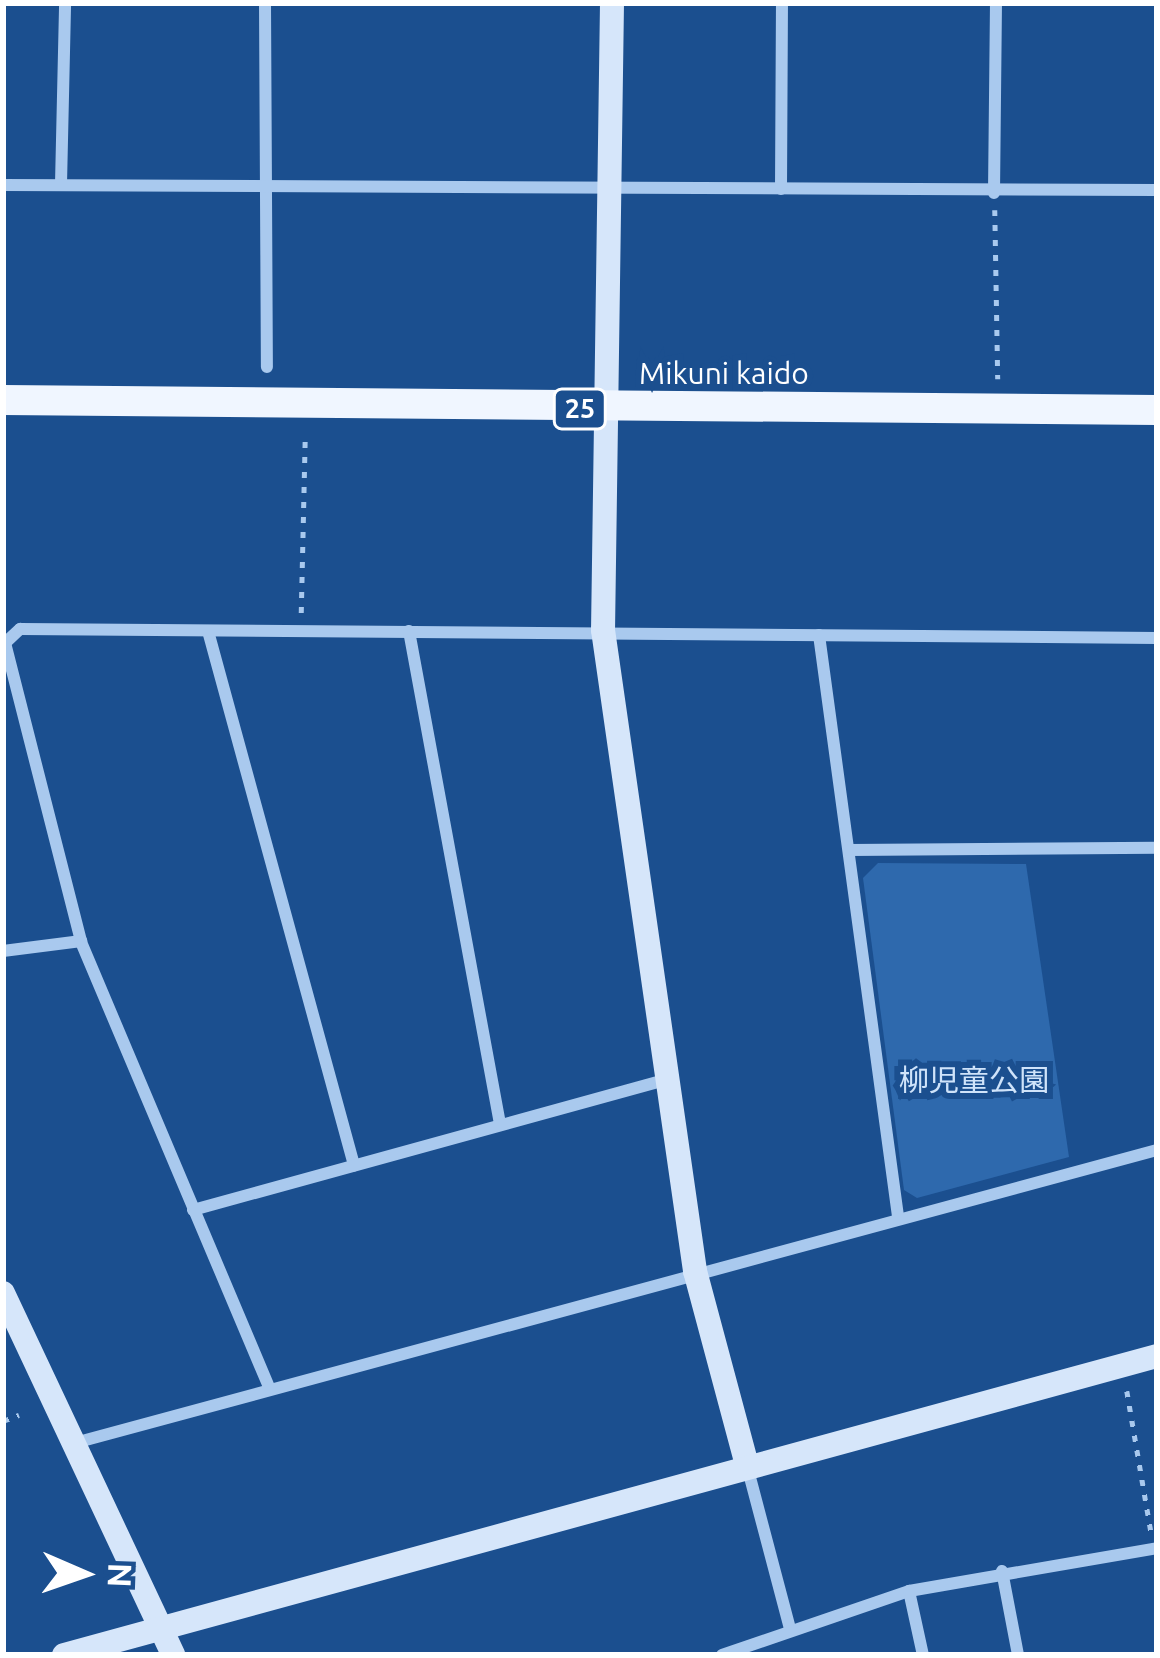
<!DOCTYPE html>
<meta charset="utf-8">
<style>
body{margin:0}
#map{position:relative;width:1160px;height:1658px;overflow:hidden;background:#1b4f8f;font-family:Ubuntu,"Noto Sans JP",sans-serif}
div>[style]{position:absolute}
.green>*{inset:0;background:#2e69ad}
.path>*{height:4.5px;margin-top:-2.25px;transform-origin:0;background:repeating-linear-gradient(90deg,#a9c9ee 0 6px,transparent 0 15px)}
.street>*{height:12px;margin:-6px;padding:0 6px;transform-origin:6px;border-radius:6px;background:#a9c9ee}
.secondary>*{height:24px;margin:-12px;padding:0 12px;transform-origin:12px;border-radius:12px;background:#d6e6fa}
.primary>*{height:30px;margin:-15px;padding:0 15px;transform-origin:15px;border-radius:15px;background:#f0f6ff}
span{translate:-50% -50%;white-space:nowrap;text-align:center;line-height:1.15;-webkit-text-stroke:12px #1b4f8f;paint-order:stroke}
.shield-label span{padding:3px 9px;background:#1b4f8f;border:3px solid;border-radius:9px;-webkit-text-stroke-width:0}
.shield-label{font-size:27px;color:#fff;font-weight:700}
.street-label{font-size:30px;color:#fff}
.park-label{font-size:30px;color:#cfe3fa}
.frame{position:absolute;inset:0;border:6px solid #fff;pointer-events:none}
.north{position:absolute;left:24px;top:1514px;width:120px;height:120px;-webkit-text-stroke:9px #1b4f8f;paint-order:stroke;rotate:92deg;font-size:33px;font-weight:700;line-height:48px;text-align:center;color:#fff}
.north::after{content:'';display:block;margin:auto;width:42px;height:54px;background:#fff;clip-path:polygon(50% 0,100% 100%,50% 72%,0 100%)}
</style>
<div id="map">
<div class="green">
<div style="clip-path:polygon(878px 863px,1026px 864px,1069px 1157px,917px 1198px,904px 1190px,863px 878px)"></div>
</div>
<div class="path">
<div style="left:995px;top:210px;width:169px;rotate:89deg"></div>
<div style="left:301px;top:613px;width:180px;rotate:-88.7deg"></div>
<div style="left:1127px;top:1391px;width:142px;rotate:80.3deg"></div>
<div style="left:3px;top:1421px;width:17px;rotate:-21deg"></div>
</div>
<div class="street">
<div style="left:265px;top:3px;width:364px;rotate:89.7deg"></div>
<div style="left:61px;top:184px;width:181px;rotate:-88.7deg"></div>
<div style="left:3px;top:185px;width:1154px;rotate:0.25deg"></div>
<div style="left:781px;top:189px;width:186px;rotate:-89.7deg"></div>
<div style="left:994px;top:193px;width:190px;rotate:-89.4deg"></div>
<div style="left:208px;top:631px;width:554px;rotate:74.71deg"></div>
<div style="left:409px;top:631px;width:501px;rotate:79.54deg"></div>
<div style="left:819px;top:635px;width:586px;rotate:82.26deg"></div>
<div style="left:849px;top:850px;width:308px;rotate:-0.4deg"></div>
<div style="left:3px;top:951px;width:79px;rotate:-7.3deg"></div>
<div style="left:193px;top:1210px;width:489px;rotate:-15.4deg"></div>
<div style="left:269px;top:1387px;width:484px;rotate:-112.9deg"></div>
<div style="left:81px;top:941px;width:308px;rotate:-104.3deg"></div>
<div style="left:5px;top:643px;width:21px;rotate:-43deg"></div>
<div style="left:20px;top:629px;width:1137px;rotate:0.45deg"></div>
<div style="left:71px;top:1444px;width:1125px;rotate:-15.15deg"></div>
<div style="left:747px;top:1466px;width:169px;rotate:75.2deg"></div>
<div style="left:1002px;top:1571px;width:86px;rotate:79.2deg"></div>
<div style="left:909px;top:1591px;width:66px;rotate:77.7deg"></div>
<div style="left:722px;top:1655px;width:198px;rotate:-18.9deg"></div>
<div style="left:909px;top:1591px;width:252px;rotate:-9.8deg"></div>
</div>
<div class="secondary">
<div style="left:612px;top:3px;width:627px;rotate:90.82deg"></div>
<div style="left:603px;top:630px;width:648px;rotate:81.83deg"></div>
<div style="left:695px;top:1271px;width:201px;rotate:75deg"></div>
<div style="left:3px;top:1293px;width:400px;rotate:64.8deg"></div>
<div style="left:64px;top:1655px;width:1133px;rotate:-15.3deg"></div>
</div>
<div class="primary">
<div style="left:3px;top:400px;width:1154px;rotate:0.5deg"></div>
</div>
<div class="shield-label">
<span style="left:580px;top:409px">25</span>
</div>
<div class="street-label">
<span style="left:724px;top:373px">Mikuni kaido</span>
</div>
<div class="park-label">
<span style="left:974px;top:1080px">柳児童公園</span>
</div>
<div class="frame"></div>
<div class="north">N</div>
</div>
